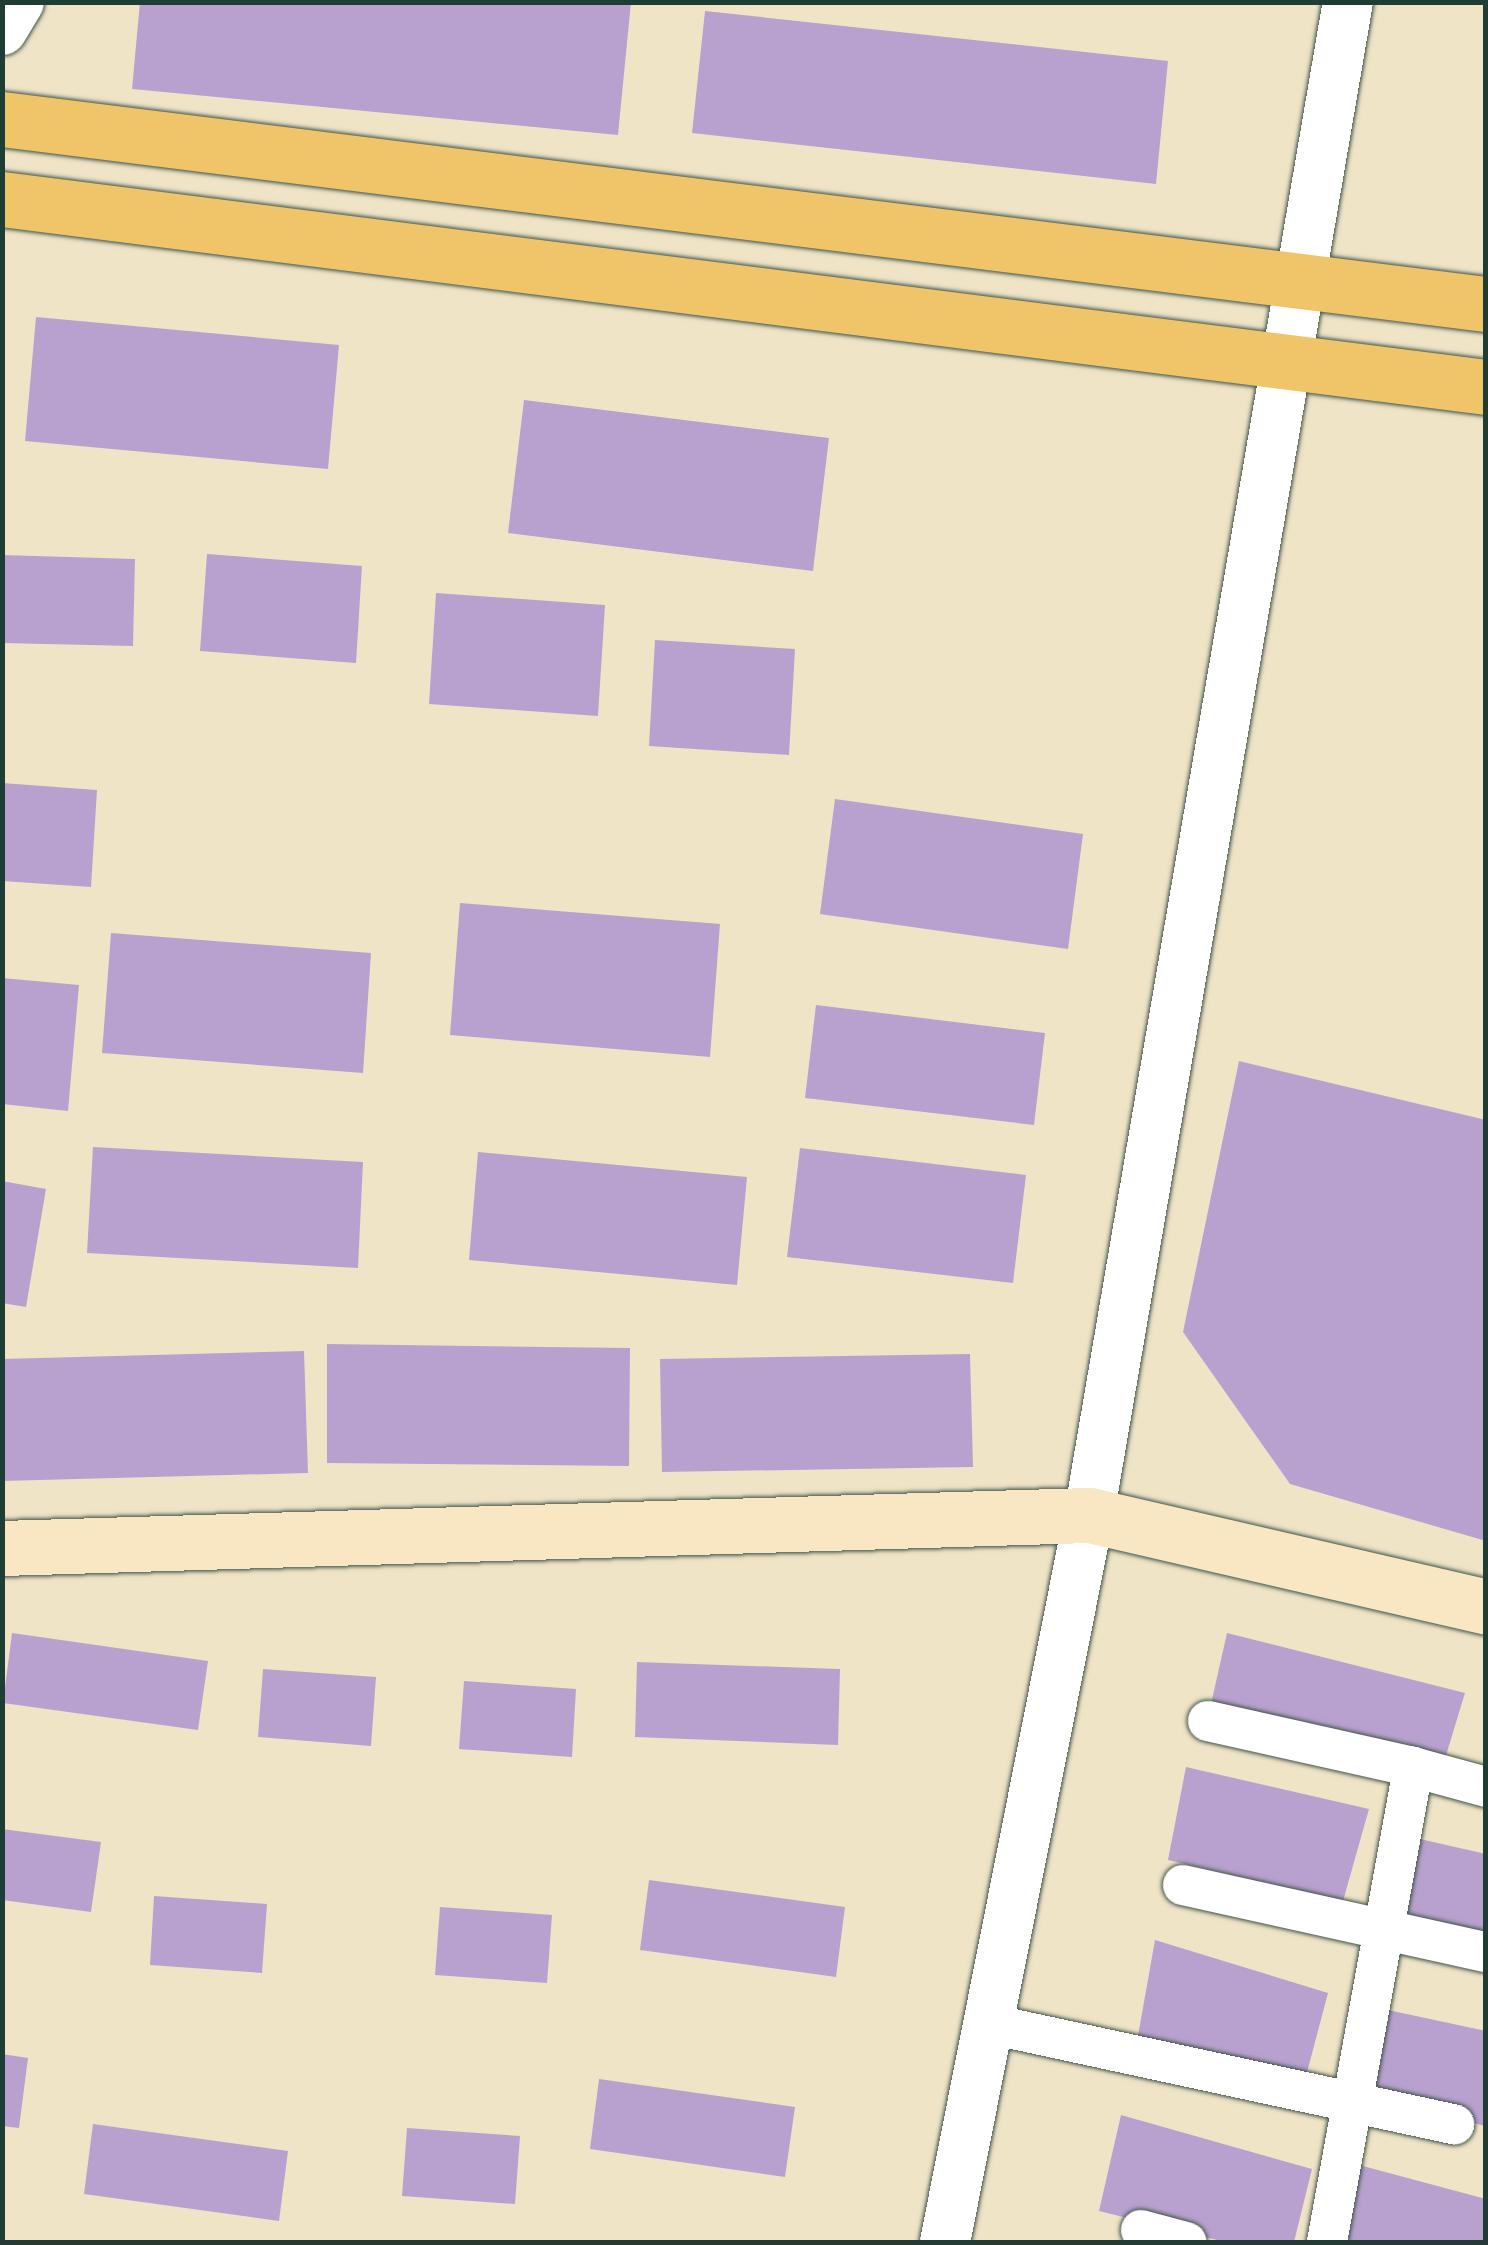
<!DOCTYPE html>
<style>
body{margin:0}
#map{position:relative;width:1488px;height:2245px;overflow:hidden;background:#f0e4c7;font-family:"Patrick Hand",sans-serif}
div>[style]{position:absolute}
.building>*{inset:0;background:#b9a1cf}
.roads{filter:drop-shadow(0 0 2px #3e564a) drop-shadow(0 0 2px #3e564a)}
.minor>*{height:40px;margin:-20px;padding:0 20px;transform-origin:20px;border-radius:20px;background:#fff}
.tertiary>*{height:50px;margin:-25px;padding:0 25px;transform-origin:25px;border-radius:25px;background:#fff}
.secondary>*{height:55px;margin:-27.5px;padding:0 27.5px;transform-origin:27.5px;border-radius:27.5px;background:#f9e7c3}
.primary>*{height:55px;margin:-27.5px;padding:0 27.5px;transform-origin:27.5px;border-radius:27.5px;background:#f0c469}
span{translate:-50% -50%;white-space:nowrap;text-align:center;line-height:1.15;-webkit-text-stroke:8px #fff;paint-order:stroke}
.frame{position:absolute;inset:0;border:5px solid #1f3d34;pointer-events:none}
</style>
<div id="map">
<div class="building">
<div style="clip-path:polygon(140px 2px,631px 2px,618px 135px,132px 89px)"></div>
<div style="clip-path:polygon(705px 11px,1168px 61px,1156px 184px,692px 133px)"></div>
<div style="clip-path:polygon(36px 317px,339px 345px,328px 469px,25px 441px)"></div>
<div style="clip-path:polygon(524px 400px,829px 438px,813px 571px,508px 533px)"></div>
<div style="clip-path:polygon(207px 554px,362px 566px,356px 663px,200px 651px)"></div>
<div style="clip-path:polygon(2px 555px,135px 559px,133px 646px,2px 643px)"></div>
<div style="clip-path:polygon(436px 593px,605px 605px,598px 716px,429px 704px)"></div>
<div style="clip-path:polygon(655px 640px,795px 649px,789px 755px,649px 746px)"></div>
<div style="clip-path:polygon(2px 783px,97px 790px,91px 887px,2px 881px)"></div>
<div style="clip-path:polygon(835px 799px,1083px 834px,1068px 949px,820px 914px)"></div>
<div style="clip-path:polygon(460px 903px,720px 924px,710px 1057px,450px 1035px)"></div>
<div style="clip-path:polygon(111px 933px,371px 953px,363px 1073px,102px 1053px)"></div>
<div style="clip-path:polygon(2px 978px,79px 985px,68px 1111px,2px 1104px)"></div>
<div style="clip-path:polygon(816px 1005px,1045px 1033px,1034px 1125px,805px 1098px)"></div>
<div style="clip-path:polygon(1239px 1061px,1486px 1120px,1486px 1541px,1290px 1484px,1183px 1332px)"></div>
<div style="clip-path:polygon(93px 1147px,363px 1162px,358px 1268px,87px 1253px)"></div>
<div style="clip-path:polygon(800px 1148px,1026px 1175px,1013px 1283px,787px 1257px)"></div>
<div style="clip-path:polygon(478px 1152px,747px 1177px,737px 1285px,469px 1260px)"></div>
<div style="clip-path:polygon(2px 1181px,46px 1189px,26px 1307px,2px 1303px)"></div>
<div style="clip-path:polygon(327px 1344px,630px 1348px,629px 1466px,327px 1463px)"></div>
<div style="clip-path:polygon(304px 1351px,308px 1473px,2px 1481px,2px 1359px)"></div>
<div style="clip-path:polygon(970px 1354px,973px 1467px,662px 1472px,660px 1359px)"></div>
<div style="clip-path:polygon(12px 1633px,208px 1661px,198px 1730px,3px 1703px)"></div>
<div style="clip-path:polygon(1227px 1633px,1465px 1693px,1444px 1762px,1211px 1704px)"></div>
<div style="clip-path:polygon(637px 1662px,840px 1669px,838px 1745px,635px 1737px)"></div>
<div style="clip-path:polygon(263px 1669px,376px 1677px,371px 1746px,258px 1737px)"></div>
<div style="clip-path:polygon(464px 1681px,576px 1689px,572px 1757px,459px 1749px)"></div>
<div style="clip-path:polygon(1186px 1767px,1369px 1809px,1343px 1901px,1168px 1860px)"></div>
<div style="clip-path:polygon(2px 1829px,101px 1842px,91px 1912px,2px 1900px)"></div>
<div style="clip-path:polygon(1420px 1839px,1486px 1854px,1486px 1938px,1403px 1917px)"></div>
<div style="clip-path:polygon(649px 1880px,845px 1907px,836px 1977px,640px 1950px)"></div>
<div style="clip-path:polygon(154px 1896px,267px 1904px,262px 1973px,150px 1965px)"></div>
<div style="clip-path:polygon(440px 1907px,552px 1915px,547px 1983px,435px 1975px)"></div>
<div style="clip-path:polygon(1155px 1940px,1328px 1993px,1305px 2080px,1138px 2036px)"></div>
<div style="clip-path:polygon(1388px 2010px,1486px 2031px,1486px 2126px,1370px 2099px)"></div>
<div style="clip-path:polygon(2px 2054px,28px 2058px,19px 2128px,2px 2126px)"></div>
<div style="clip-path:polygon(599px 2079px,795px 2107px,785px 2177px,590px 2149px)"></div>
<div style="clip-path:polygon(1121px 2115px,1312px 2169px,1294px 2242px,1225px 2242px,1099px 2211px)"></div>
<div style="clip-path:polygon(93px 2124px,288px 2151px,279px 2221px,84px 2194px)"></div>
<div style="clip-path:polygon(407px 2128px,520px 2136px,515px 2204px,402px 2196px)"></div>
<div style="clip-path:polygon(1359px 2165px,1486px 2199px,1486px 2242px,1344px 2242px)"></div>
</div>
<div class="roads">
<div class="minor">
<div style="left:1208px;top:1721px;width:210px;rotate:12.6deg"></div>
<div style="left:1183px;top:1885px;width:310px;rotate:12.5deg"></div>
<div style="left:990px;top:2024px;width:475px;rotate:12.2deg"></div>
<div style="left:1141px;top:2230px;width:47px;rotate:14.9deg"></div>
<div style="left:1327px;top:2242px;width:483px;rotate:-79.7deg"></div>
<div style="left:1413px;top:1767px;width:76px;rotate:15.3deg"></div>
</div>
<div class="tertiary">
<div style="left:2px;top:30px;width:33px;rotate:-59deg"></div>
<div style="left:945px;top:2242px;width:741px;rotate:-78.8deg"></div>
<div style="left:1089px;top:1515px;width:1535px;rotate:-80.29deg"></div>
</div>
<div class="secondary">
<div style="left:2px;top:1548px;width:1088px;rotate:-1.74deg"></div>
<div style="left:1089px;top:1515px;width:408px;rotate:13deg"></div>
</div>
<div class="primary">
<div style="left:2px;top:119px;width:1495px;rotate:7.11deg"></div>
<div style="left:2px;top:199px;width:1496px;rotate:7.22deg"></div>
</div>
</div>
<div class="frame"></div>
</div>
